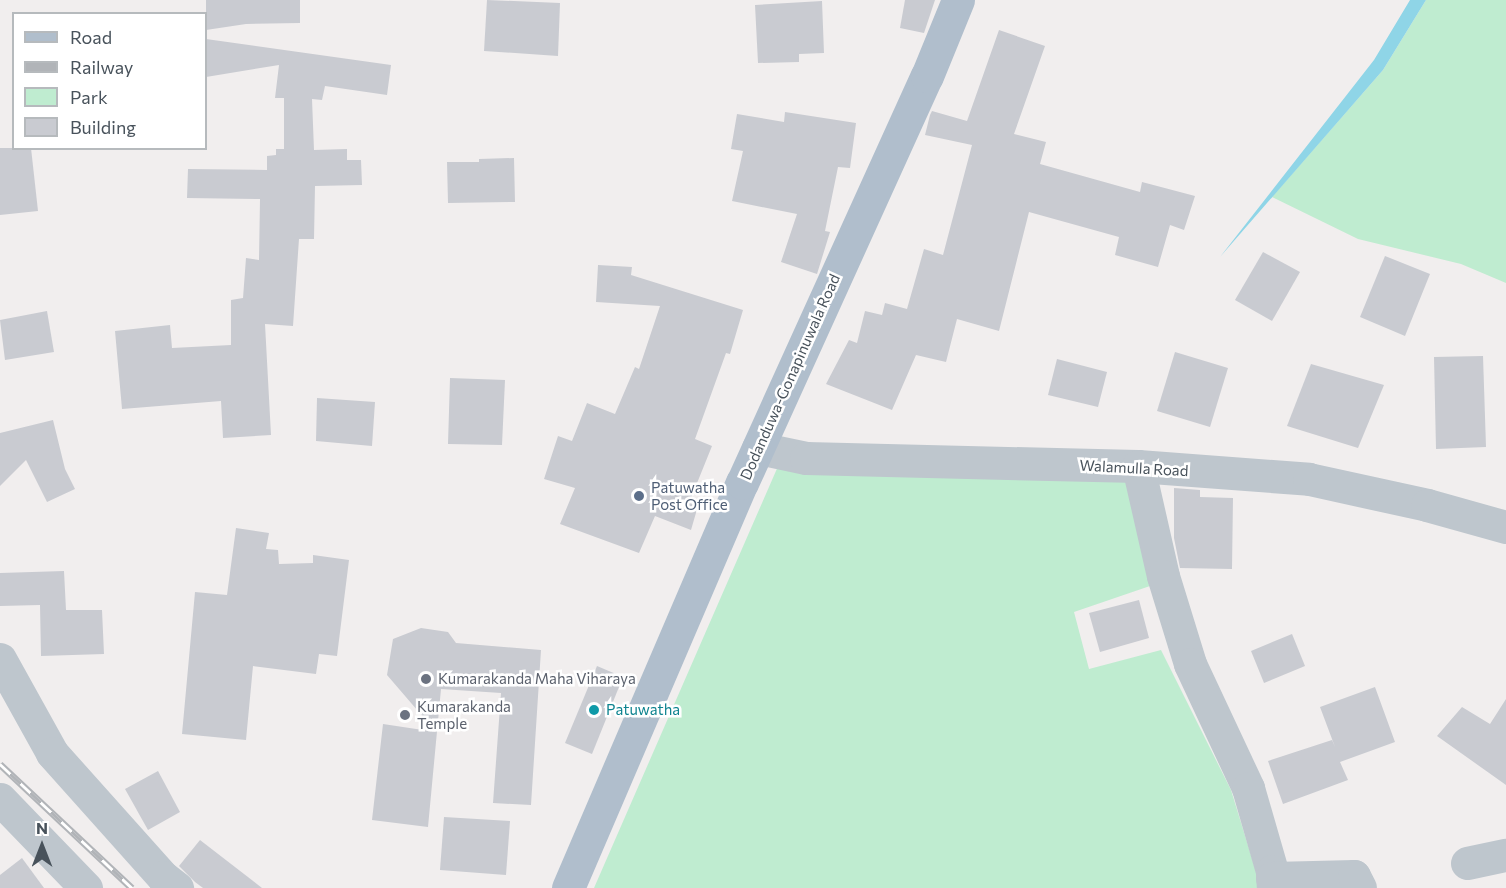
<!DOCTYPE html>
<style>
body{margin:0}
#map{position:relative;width:1506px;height:888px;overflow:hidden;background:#f1eeee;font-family:Commissioner,sans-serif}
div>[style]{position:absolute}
.green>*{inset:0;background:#bfecd0}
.water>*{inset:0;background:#8fd5e7}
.building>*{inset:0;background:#c9cbd1}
.minor>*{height:33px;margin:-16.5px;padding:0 16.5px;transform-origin:16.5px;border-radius:16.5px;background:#bec6cd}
.primary>*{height:33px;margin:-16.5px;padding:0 16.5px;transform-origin:16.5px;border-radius:16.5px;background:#b0becc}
.rail>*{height:7px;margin-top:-3.5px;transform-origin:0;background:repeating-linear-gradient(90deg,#fff 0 14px,#b1b4b8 0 28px);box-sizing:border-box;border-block:2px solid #b1b4b8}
.dots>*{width:16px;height:16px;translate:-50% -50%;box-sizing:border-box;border:3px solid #fff;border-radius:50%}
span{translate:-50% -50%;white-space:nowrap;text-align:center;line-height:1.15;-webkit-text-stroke:5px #fff;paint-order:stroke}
.street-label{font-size:15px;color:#48525b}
.service-label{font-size:15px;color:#4e5e75}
.left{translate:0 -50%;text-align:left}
.worship-label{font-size:15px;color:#5b616d}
.culture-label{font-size:15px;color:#0d838f}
.legend{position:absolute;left:12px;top:12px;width:195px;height:138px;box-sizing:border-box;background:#fff;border:2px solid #b6babd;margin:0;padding:8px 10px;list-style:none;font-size:18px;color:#48525b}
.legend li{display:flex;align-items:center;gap:12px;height:30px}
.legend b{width:30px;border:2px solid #b6babd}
.north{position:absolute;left:12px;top:816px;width:60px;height:60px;-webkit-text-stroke:4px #fff;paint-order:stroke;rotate:0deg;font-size:16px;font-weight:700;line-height:24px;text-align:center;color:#48525b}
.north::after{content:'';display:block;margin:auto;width:21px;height:27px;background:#48525b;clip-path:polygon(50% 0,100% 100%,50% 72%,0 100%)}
</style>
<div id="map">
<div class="green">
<div style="clip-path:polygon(1426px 0,1506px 0,1506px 283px,1461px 264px,1358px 239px,1272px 197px,1383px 70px)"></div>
<div style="clip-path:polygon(779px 464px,1124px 474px,1150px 586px,1074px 612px,1089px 669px,1161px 650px,1231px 790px,1261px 888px,594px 888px)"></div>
</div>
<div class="water">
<div style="clip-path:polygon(1410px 0,1426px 0,1383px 70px,1220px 257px,1374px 60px)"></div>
</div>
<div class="building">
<div style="clip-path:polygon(206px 0,300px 0,300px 23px,246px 24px,206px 30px)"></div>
<div style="clip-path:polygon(487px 0,560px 3px,558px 56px,484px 51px)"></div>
<div style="clip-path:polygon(905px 0,935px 0,924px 33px,900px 28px)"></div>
<div style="clip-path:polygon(822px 1px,824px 53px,799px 54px,799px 62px,758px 63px,755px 5px)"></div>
<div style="clip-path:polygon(999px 30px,1045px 46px,1014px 134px,1046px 142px,1040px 164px,1140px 192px,1142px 182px,1195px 196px,1184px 230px,1170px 225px,1158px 267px,1115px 255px,1119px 237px,1029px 212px,999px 331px,957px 319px,946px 362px,916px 355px,892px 410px,826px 384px,849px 340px,857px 343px,865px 311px,882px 315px,885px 303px,907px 309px,924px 249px,943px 255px,972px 145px,925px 135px,930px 115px,932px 111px,967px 121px)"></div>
<div style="clip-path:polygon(206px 39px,391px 65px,387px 95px,325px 86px,322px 100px,312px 99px,314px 150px,347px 149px,347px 160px,361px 160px,362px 185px,315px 186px,314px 239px,299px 239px,293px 326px,265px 324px,271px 435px,223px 438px,221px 401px,122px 409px,115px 331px,170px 325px,172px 348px,231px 345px,231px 300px,243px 298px,246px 258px,259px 260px,260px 199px,187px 198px,188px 169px,267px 170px,267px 156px,276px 155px,276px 149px,284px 149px,284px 98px,275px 98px,279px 65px,206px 77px)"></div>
<div style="clip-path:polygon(785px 112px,856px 123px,850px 168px,838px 167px,825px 231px,830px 232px,817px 274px,781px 262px,797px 214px,732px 201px,743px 151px,731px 149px,737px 114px,784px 122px)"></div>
<div style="clip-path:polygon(0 148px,31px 148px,38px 211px,0 215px)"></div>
<div style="clip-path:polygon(514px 158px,515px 202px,448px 203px,447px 162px,479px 162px,479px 159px)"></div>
<div style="clip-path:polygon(1263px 252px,1300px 272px,1272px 321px,1235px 300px)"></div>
<div style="clip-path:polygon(1385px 256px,1430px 274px,1405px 336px,1360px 317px)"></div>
<div style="clip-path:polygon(598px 265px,632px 267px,631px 275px,743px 310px,730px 354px,726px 353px,695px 439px,712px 446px,689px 503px,698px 506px,691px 530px,655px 516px,639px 553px,560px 524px,575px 488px,544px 479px,558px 436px,572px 441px,587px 403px,615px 414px,635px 367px,639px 369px,660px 306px,596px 302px)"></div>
<div style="clip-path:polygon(47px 311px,54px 352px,5px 360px,0 320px)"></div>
<div style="clip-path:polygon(1175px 352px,1228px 368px,1210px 427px,1157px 411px)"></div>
<div style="clip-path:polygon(1483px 356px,1486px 447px,1436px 449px,1434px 357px)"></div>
<div style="clip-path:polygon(1057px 359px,1107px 372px,1098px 407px,1048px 395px)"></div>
<div style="clip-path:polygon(1311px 364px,1384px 385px,1358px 448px,1287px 426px)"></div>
<div style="clip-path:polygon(450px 378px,505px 380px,502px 445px,448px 444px)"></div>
<div style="clip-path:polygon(317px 398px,375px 402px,372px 446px,316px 441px)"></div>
<div style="clip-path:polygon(53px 420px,65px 469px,75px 489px,47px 502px,26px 460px,0 486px,0 433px)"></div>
<div style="clip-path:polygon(1174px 488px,1200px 490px,1200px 497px,1233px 498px,1232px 569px,1180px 568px,1174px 538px)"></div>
<div style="clip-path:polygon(236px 528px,269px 533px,266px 549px,278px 550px,279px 564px,313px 563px,313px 555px,349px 560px,337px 656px,319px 654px,316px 674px,253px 666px,246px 740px,182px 734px,195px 592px,227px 595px)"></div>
<div style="clip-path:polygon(64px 571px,66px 610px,102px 610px,104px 654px,41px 656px,40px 605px,0 606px,0 573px)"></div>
<div style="clip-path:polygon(1139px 600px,1149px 638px,1100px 652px,1089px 613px)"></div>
<div style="clip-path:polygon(421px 628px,448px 632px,456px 643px,541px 650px,531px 805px,493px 803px,501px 693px,441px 689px,428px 827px,372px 820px,383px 724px,436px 732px,387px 675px,393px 639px)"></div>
<div style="clip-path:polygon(1292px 634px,1305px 666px,1264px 683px,1251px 651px)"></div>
<div style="clip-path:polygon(597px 666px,623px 677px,592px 754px,565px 743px)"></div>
<div style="clip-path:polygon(1375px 687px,1395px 742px,1340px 762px,1348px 780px,1283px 804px,1268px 761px,1332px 740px,1335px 747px,1320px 707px)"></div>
<div style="clip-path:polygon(1506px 699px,1506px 785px,1437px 736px,1462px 707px,1490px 724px)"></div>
<div style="clip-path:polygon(158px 771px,180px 812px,148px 830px,125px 789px)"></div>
<div style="clip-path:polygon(444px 817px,510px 821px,506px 875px,440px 870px)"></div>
<div style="clip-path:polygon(200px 840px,262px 888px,203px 888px,195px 882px,179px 866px)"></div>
<div style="clip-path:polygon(22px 858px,44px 888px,0 888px,0 875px)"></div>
</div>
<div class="minor">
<div style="left:758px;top:448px;width:49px;rotate:11.8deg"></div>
<div style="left:806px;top:458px;width:332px;rotate:1.4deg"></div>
<div style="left:1138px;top:466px;width:171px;rotate:4.3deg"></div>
<div style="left:1309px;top:479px;width:121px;rotate:12.4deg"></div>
<div style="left:1427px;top:505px;width:82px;rotate:15.6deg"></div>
<div style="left:1138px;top:466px;width:113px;rotate:77.2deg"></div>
<div style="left:1163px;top:576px;width:92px;rotate:72.9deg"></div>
<div style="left:1190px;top:664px;width:137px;rotate:64.9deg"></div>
<div style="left:1248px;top:788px;width:86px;rotate:73.9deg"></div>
<div style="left:1272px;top:871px;width:17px;rotate:87deg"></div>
<div style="left:0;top:659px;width:107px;rotate:61deg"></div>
<div style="left:52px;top:753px;width:166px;rotate:48.2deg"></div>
<div style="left:163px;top:877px;width:18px;rotate:38deg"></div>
<div style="left:0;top:799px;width:124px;rotate:46deg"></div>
<div style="left:1467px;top:863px;width:40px;rotate:-12deg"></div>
<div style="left:1272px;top:878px;width:82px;rotate:-1.4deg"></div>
<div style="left:1354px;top:876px;width:13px;rotate:63deg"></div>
</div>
<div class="primary">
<div style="left:568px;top:888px;width:441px;rotate:-66.8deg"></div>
<div style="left:742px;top:483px;width:447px;rotate:-65.6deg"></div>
<div style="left:927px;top:76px;width:82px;rotate:-67.8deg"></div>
</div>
<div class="rail">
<div style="left:0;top:764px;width:181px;rotate:43.2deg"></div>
</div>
<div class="dots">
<div style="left:639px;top:496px;background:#5c6f8a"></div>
<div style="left:426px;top:679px;background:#6b7280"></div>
<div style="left:594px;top:710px;background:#0f9aa8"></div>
<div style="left:405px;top:715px;background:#6b7280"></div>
</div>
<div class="street-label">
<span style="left:790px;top:377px;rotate:-66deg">Dodanduwa-Gonapinuwala Road</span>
<span style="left:1134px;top:468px;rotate:3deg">Walamulla Road</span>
</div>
<div class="service-label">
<span class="left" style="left:651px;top:496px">Patuwatha<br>Post Office</span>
</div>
<div class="worship-label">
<span class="left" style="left:438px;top:679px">Kumarakanda Maha Viharaya</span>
<span class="left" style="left:417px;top:715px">Kumarakanda<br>Temple</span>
</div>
<div class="culture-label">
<span class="left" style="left:606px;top:710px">Patuwatha</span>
</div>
<ul class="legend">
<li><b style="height:8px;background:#b0becc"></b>Road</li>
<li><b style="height:8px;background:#b1b4b8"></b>Railway</li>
<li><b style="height:16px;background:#bfecd0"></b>Park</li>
<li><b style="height:16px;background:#c9cbd1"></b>Building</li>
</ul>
<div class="north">N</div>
</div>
